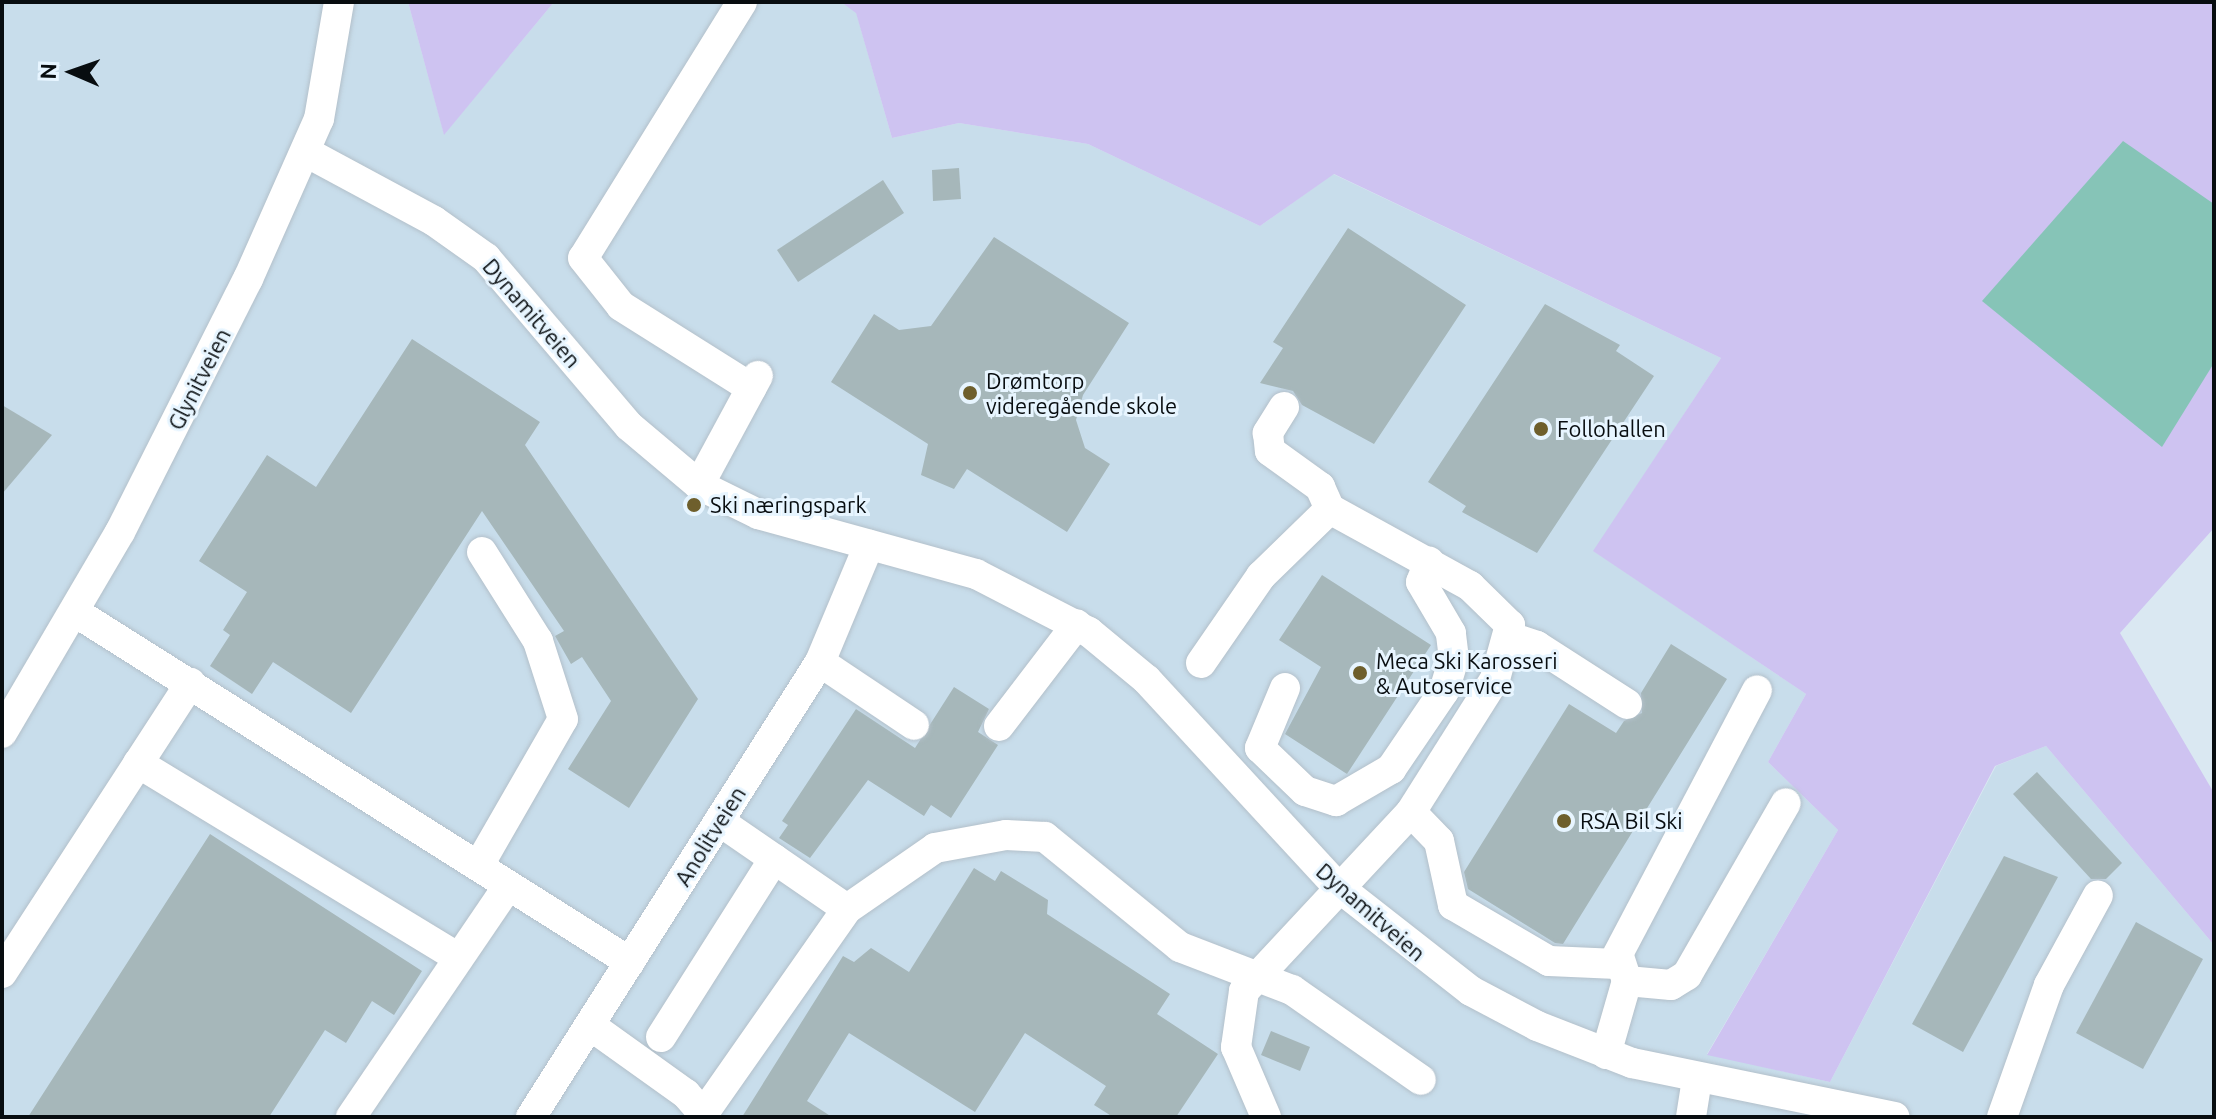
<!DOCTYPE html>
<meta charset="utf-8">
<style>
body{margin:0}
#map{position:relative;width:2216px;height:1119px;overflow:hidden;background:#dae8f2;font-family:Ubuntu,sans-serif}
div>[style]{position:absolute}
.built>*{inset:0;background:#c8ddeb}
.green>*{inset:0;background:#cec3f1}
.water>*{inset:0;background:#86c4b7}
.building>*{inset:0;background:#a6b7ba}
.roads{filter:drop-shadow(0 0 2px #b3c0ca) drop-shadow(0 0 2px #b3c0ca)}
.minor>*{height:30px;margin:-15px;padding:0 15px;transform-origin:15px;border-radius:15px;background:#fff}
.dots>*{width:22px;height:22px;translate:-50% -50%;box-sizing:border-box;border:4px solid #e7f5ff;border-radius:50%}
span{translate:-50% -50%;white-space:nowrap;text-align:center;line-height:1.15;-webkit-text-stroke:6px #e7f5ff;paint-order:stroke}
.street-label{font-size:22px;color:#080d10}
.poi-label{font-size:22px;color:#080d10}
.left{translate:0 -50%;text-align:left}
.frame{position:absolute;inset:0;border:4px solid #080d10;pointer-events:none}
.north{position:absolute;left:32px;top:32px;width:80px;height:80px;-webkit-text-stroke:6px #e7f5ff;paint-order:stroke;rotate:272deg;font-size:22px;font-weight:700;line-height:32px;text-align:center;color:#080d10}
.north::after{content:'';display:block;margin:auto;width:28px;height:36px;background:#080d10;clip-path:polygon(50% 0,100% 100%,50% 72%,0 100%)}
</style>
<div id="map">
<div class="built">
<div style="clip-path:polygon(2px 2px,408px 2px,444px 134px,554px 2px,841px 2px,856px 12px,892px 138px,959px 123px,1088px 144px,1260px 226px,1333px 174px,1721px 358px,1594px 551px,1806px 694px,1768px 762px,1838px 830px,1707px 1054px,1830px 1082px,1996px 766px,2046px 746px,2214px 945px,2214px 1117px,2px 1117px)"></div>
</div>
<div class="green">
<div style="clip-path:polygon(408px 2px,554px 2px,444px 135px)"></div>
<div style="clip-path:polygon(841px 2px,2214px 2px,2214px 528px,2120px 633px,2214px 793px,2214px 945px,2046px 746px,1995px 766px,1830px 1082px,1707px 1055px,1838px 830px,1768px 762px,1806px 694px,1593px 551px,1721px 358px,1334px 174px,1260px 226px,1088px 144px,959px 123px,892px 138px,856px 13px)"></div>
</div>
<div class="water">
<div style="clip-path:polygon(2123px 141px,2214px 204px,2214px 363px,2162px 447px,1982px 301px)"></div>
</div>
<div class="building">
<div style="clip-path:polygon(959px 168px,961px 199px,933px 201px,932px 170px)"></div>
<div style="clip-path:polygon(883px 180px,904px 213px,798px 282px,777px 250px)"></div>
<div style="clip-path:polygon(1348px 228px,1466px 305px,1374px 444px,1302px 405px,1293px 391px,1260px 383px,1283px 348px,1273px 342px)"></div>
<div style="clip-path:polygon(994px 237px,1129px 323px,1083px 395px,1076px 420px,1085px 448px,1110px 464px,1067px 532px,967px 469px,954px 489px,921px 475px,928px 444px,831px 382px,874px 314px,899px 330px,931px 326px)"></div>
<div style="clip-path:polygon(1545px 304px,1620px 345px,1616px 351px,1654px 376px,1537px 553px,1462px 512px,1466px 506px,1428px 482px)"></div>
<div style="clip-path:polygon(412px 339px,540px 422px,525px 445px,698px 699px,629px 808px,568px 769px,611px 701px,582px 657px,571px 664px,555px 636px,564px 631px,482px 511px,351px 713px,273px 662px,252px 694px,210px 666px,230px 635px,223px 630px,247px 592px,199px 561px,267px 455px,316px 487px)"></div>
<div style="clip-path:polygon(2px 405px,52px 435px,2px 494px)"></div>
<div style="clip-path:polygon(1322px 575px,1431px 645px,1347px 774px,1285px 734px,1321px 667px,1279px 640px)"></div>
<div style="clip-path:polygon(1671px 644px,1727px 679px,1563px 944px,1555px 943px,1468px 889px,1464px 872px,1569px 704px,1616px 733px,1624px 721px,1642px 713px,1641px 693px)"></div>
<div style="clip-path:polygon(954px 687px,989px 709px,978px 732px,998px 745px,951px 818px,931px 805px,924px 816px,868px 780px,810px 858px,779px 838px,788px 825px,782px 821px,856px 709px,915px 748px)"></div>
<div style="clip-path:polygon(2037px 772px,2122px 863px,2106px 879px,2091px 879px,2013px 794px)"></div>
<div style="clip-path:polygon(210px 834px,422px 971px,394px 1015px,372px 1001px,346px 1043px,325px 1030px,269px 1117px,28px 1117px)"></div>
<div style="clip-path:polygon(2004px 856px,2058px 877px,1963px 1052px,1912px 1024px)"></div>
<div style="clip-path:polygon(974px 868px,995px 881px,1001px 871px,1048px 900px,1047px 914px,1170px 994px,1157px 1014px,1218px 1054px,1176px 1117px,1113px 1117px,1094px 1105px,1106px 1086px,1025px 1033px,975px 1112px,849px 1033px,807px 1101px,832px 1117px,742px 1117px,843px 956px,854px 962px,871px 948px,909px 972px)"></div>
<div style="clip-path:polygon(2136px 922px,2203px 959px,2143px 1069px,2076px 1033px)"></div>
<div style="clip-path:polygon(1271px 1031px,1310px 1047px,1300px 1071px,1261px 1055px)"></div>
</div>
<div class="roads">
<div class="minor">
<div style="left:742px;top:2px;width:301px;rotate:121.8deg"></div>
<div style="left:583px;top:258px;width:61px;rotate:51.6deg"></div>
<div style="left:621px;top:306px;width:154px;rotate:32.2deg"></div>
<div style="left:306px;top:152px;width:145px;rotate:28.3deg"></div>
<div style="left:434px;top:221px;width:64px;rotate:35.4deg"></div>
<div style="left:486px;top:258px;width:221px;rotate:49.6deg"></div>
<div style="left:629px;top:426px;width:92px;rotate:40.1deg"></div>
<div style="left:699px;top:485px;width:66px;rotate:26.2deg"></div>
<div style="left:758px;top:514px;width:226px;rotate:15.4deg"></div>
<div style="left:976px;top:574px;width:127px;rotate:27.2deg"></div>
<div style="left:1089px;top:632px;width:75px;rotate:39.6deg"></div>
<div style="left:1147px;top:680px;width:280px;rotate:47.3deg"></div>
<div style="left:1337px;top:886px;width:170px;rotate:38.1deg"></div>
<div style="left:1471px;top:991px;width:75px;rotate:27.9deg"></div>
<div style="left:1537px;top:1026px;width:102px;rotate:21.3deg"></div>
<div style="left:1632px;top:1063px;width:268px;rotate:11.6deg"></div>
<div style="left:1284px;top:407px;width:31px;rotate:122deg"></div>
<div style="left:1268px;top:433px;width:18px;rotate:84deg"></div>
<div style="left:1270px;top:451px;width:62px;rotate:35.8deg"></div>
<div style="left:1320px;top:487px;width:24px;rotate:66deg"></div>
<div style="left:699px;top:485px;width:124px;rotate:-61.6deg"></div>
<div style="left:75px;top:612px;width:656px;rotate:32.24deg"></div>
<div style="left:1510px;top:637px;width:28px;rotate:18deg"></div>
<div style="left:1537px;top:646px;width:107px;rotate:32.8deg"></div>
<div style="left:820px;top:662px;width:113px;rotate:33.8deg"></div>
<div style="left:1201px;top:663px;width:106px;rotate:-55.4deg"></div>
<div style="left:1261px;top:576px;width:96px;rotate:-44.2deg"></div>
<div style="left:1330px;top:509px;width:160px;rotate:28.8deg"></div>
<div style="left:1470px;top:586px;width:56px;rotate:44.3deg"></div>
<div style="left:1510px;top:625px;width:56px;rotate:105.5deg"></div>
<div style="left:1495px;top:679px;width:157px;rotate:122.3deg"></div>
<div style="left:1411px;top:812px;width:245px;rotate:133deg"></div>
<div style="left:1244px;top:991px;width:57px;rotate:98.1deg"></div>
<div style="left:1236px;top:1047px;width:76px;rotate:66.8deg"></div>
<div style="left:1285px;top:688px;width:65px;rotate:112.6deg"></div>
<div style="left:1260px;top:748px;width:62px;rotate:43.7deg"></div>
<div style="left:1305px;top:791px;width:33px;rotate:18deg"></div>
<div style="left:1336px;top:801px;width:64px;rotate:-30.2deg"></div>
<div style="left:1391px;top:769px;width:94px;rotate:-55.8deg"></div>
<div style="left:1444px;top:691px;width:34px;rotate:-73deg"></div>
<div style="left:1454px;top:659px;width:26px;rotate:-97deg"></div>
<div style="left:1451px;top:633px;width:59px;rotate:-120.5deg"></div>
<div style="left:1421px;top:582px;width:22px;rotate:-68deg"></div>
<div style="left:999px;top:726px;width:128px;rotate:-52.6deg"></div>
<div style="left:2px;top:733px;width:233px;rotate:-59.6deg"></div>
<div style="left:120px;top:532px;width:284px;rotate:-63.2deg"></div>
<div style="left:248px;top:279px;width:175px;rotate:-66.1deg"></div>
<div style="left:319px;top:119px;width:119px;rotate:-80.3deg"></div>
<div style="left:138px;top:763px;width:373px;rotate:31.3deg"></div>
<div style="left:1411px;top:812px;width:40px;rotate:46deg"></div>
<div style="left:1439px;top:841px;width:66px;rotate:77.7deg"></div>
<div style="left:1453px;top:905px;width:111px;rotate:30.3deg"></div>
<div style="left:1549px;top:961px;width:68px;rotate:2.5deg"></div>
<div style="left:719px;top:821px;width:155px;rotate:34.5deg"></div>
<div style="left:847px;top:909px;width:107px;rotate:-34.7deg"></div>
<div style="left:935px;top:848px;width:72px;rotate:-10.4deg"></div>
<div style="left:1006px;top:835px;width:39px;rotate:3deg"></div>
<div style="left:1045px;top:837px;width:174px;rotate:39.2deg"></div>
<div style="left:1180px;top:947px;width:120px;rotate:21deg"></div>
<div style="left:1292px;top:990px;width:157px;rotate:34.9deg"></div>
<div style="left:479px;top:865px;width:168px;rotate:-60.1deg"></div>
<div style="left:563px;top:719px;width:82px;rotate:-107.8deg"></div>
<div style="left:538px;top:641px;width:105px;rotate:-122.2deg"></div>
<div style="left:2px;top:973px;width:346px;rotate:-57deg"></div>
<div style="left:1627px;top:981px;width:44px;rotate:5.2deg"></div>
<div style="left:1671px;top:985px;width:19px;rotate:-32deg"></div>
<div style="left:1687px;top:975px;width:198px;rotate:-60.1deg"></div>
<div style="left:591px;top:1026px;width:117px;rotate:35.6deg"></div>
<div style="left:686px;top:1094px;width:30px;rotate:49deg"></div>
<div style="left:661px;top:1037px;width:211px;rotate:-57.6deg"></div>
<div style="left:1606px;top:1054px;width:76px;rotate:-74deg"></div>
<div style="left:1627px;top:981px;width:28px;rotate:-108deg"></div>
<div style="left:1618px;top:954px;width:298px;rotate:-62.2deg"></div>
<div style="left:704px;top:1113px;width:249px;rotate:-55deg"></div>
<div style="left:351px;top:1117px;width:279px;rotate:-55.8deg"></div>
<div style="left:531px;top:1117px;width:539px;rotate:-57.58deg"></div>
<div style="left:820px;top:662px;width:127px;rotate:-67.3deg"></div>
<div style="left:1691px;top:1117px;width:38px;rotate:-81deg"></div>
<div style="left:2002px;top:1117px;width:140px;rotate:-70.4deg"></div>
<div style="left:2049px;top:985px;width:102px;rotate:-61.4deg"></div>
</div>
</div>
<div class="dots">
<div style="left:970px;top:393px;background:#6e5f2c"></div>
<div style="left:1541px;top:429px;background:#6e5f2c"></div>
<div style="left:694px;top:505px;background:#6e5f2c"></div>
<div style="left:1360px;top:673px;background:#6e5f2c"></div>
<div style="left:1564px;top:821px;background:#6e5f2c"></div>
</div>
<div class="street-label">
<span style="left:532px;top:313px;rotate:49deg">Dynamitveien</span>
<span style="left:199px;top:379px;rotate:-63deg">Glynitveien</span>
<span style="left:710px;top:836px;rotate:-58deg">Anolitveien</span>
<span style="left:1371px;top:912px;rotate:41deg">Dynamitveien</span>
</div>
<div class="poi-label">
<span class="left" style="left:986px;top:393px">Drømtorp<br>videregående skole</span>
<span class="left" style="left:1557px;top:429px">Follohallen</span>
<span class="left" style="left:710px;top:505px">Ski næringspark</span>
<span class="left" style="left:1376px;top:673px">Meca Ski Karosseri<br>&amp; Autoservice</span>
<span class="left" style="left:1580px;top:821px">RSA Bil Ski</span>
</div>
<div class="frame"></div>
<div class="north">N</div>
</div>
